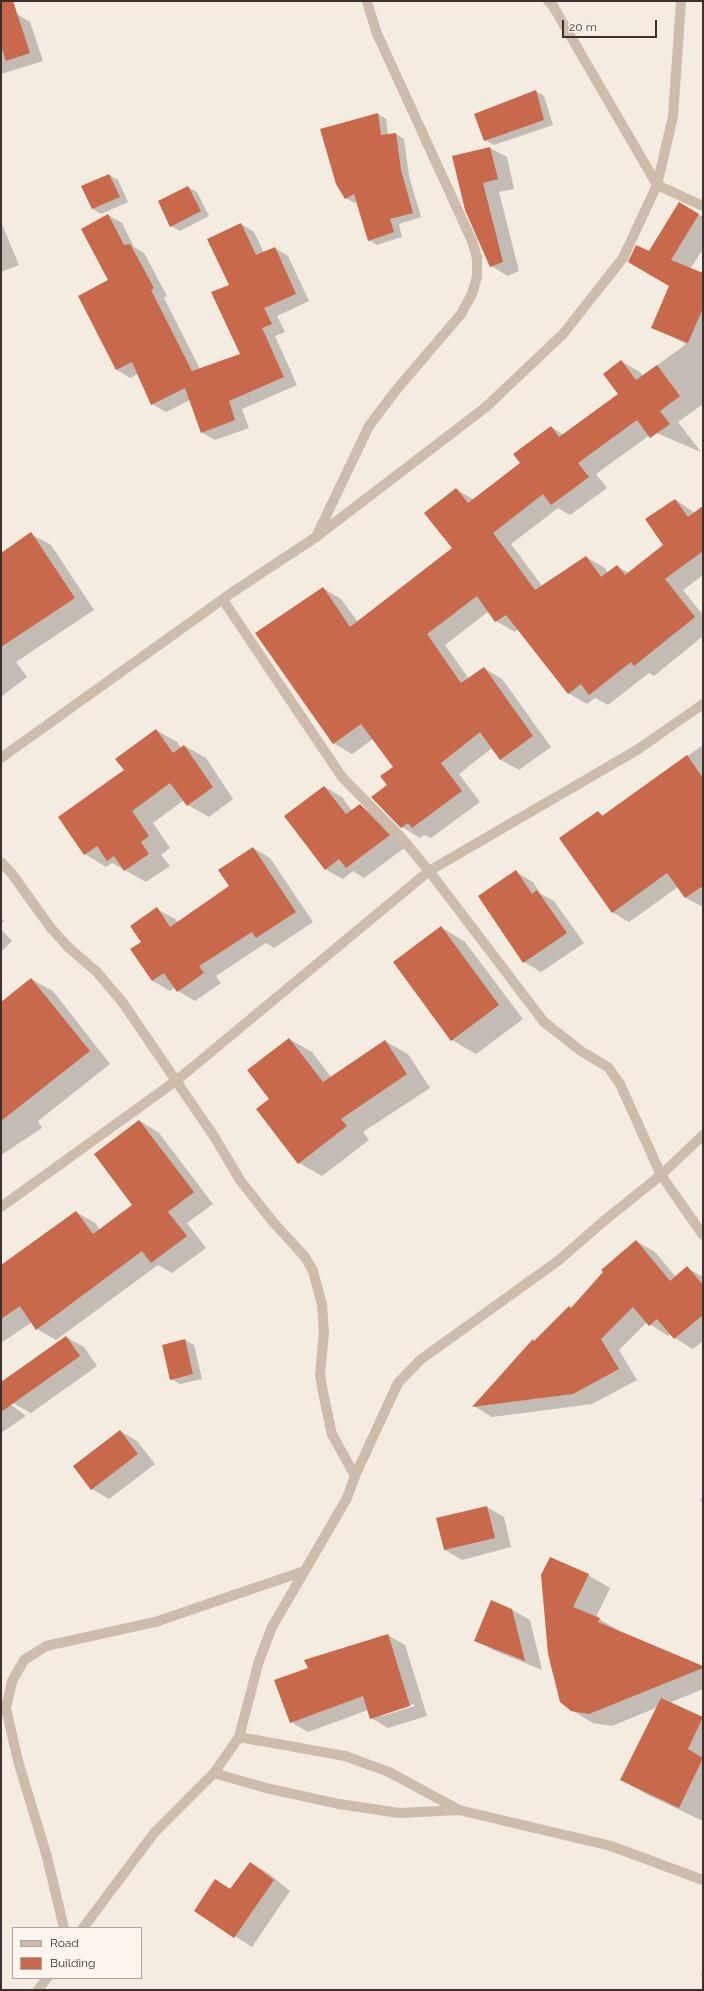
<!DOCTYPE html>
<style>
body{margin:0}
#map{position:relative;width:704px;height:1991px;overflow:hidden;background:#f4ebe1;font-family:Raleway,sans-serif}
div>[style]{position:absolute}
.shadow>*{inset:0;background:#0003}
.building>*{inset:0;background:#c8694b}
.street>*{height:10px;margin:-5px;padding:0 5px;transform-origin:5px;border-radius:5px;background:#cdbbac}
span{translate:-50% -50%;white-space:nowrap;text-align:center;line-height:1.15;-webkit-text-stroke:3px #fbf5ee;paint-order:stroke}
.frame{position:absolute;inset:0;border:2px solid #3b302b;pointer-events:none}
.legend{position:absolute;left:12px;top:1927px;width:130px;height:52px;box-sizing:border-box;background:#fbf5ee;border:1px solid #aea6a0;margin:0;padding:5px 7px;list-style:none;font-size:12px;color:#3b302b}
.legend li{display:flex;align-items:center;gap:8px;height:20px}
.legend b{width:20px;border:1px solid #aea6a0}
.scale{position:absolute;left:562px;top:20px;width:95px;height:18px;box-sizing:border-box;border:2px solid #3b302b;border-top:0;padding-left:5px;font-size:12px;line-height:14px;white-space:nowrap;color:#3b302b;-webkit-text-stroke:3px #fbf5ee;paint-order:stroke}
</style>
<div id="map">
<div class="shadow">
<div style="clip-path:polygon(17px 14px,30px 22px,43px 61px,1px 74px,1px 19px)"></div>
<div style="clip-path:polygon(536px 91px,544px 96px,553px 125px,494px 145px,485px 140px)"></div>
<div style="clip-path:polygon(378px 114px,386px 119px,388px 135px,396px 134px,404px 139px,409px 176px,421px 217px,399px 224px,402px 237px,377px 245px,369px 240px,357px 202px,354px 203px,346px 198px)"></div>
<div style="clip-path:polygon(490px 148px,507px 157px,514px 189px,499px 192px,519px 271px,508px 276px,491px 266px,466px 209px)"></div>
<div style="clip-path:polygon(109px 175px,118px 180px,128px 202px,101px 214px,93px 209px,82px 187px)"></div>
<div style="clip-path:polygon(188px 187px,197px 192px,209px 216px,180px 231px,171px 226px)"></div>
<div style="clip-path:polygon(679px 204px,703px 217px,703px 249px,690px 269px,703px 274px,703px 404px,678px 422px,701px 452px,654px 432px,596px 474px,607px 488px,570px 515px,558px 508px,511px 544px,542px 586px,586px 557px,605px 568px,608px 573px,617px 566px,629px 573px,664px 545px,676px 500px,695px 513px,703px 507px,703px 575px,683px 590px,703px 615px,703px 636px,654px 676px,649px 673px,608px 705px,595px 698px,587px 704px,568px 693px,518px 629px,515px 632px,496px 621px,489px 611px,445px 645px,469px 679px,484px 668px,502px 679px,551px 747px,519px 770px,501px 760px,492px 748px,459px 774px,480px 802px,431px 838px,424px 835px,420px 838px,402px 827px,389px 785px,394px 767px,373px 739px,352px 754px,333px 743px,323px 588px,341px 599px,358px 622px,454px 549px,456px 489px,474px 500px,521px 464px,551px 427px,564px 435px,619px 394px,621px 361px,640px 372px,643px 376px,686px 344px,652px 327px,670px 285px,649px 252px)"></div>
<div style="clip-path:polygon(108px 215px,122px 223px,134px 247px,144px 253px,167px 296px,164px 298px,200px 369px,241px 355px,230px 285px,241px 224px,254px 232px,264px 253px,275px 248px,288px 256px,309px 301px,277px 316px,285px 332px,275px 336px,297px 385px,242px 409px,249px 428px,215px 440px,201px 432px,190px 400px,166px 412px,152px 404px,138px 374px,130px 378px,117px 370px,110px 280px,83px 229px)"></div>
<div style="clip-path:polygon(1px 222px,19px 265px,1px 272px)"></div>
<div style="clip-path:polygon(31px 534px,51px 545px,94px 610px,16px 662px,27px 677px,1px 697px,1px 554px)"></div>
<div style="clip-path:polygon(156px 730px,177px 742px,181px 748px,185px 746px,206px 758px,233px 799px,209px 817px,188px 805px,184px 800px,153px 823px,170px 848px,161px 855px,170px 866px,146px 882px,112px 863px,106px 867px,85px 854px,59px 817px,125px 770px)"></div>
<div style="clip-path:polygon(703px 745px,703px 907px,686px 898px,678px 887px,629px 922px,612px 912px,598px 812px,604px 816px)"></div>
<div style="clip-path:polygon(325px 787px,342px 797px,352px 811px,360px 806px,377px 816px,407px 846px,364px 878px,353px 871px,343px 879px,325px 869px)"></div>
<div style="clip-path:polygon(253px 848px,270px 858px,313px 922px,274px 948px,266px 943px,216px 976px,221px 983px,195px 1001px,178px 991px,175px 987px,170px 991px,153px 981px,132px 949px,143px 942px,157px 909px,175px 919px,178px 923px,230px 886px)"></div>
<div style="clip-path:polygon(516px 872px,533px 882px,541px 894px,554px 901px,584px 943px,541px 972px,524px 962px)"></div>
<div style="clip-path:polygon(1px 917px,4px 921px,1px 924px)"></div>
<div style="clip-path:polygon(441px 927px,465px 942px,523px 1019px,476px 1054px,452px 1040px)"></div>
<div style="clip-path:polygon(1px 929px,12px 941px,1px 952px)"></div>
<div style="clip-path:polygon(31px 979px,53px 991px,110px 1064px,38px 1121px,42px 1128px,1px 1155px,1px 1003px)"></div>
<div style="clip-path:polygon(289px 1039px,312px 1052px,331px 1077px,385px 1041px,408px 1054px,430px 1088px,363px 1132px,369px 1140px,322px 1176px,299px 1163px,271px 1099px)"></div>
<div style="clip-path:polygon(140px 1121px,159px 1133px,213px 1204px,187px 1223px,206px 1248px,172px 1273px,158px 1265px,56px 1340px,37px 1329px,32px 1322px,1px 1343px,1px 1267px,76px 1212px,95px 1223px,100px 1230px,133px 1205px)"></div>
<div style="clip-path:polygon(636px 1241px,655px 1252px,676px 1277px,687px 1268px,703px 1277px,703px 1341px,693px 1349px,675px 1338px,671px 1333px,668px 1336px,647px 1322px,619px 1350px,637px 1380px,592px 1404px,492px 1417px,474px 1406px,535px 1341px,571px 1309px)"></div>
<div style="clip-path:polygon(66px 1337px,84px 1347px,97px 1366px,31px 1413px,13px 1403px,1px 1383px)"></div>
<div style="clip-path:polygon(185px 1340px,194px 1345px,202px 1379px,180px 1384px,171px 1379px)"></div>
<div style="clip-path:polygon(1px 1397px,26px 1416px,1px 1433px)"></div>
<div style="clip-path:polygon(120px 1431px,137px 1441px,155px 1464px,109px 1499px,92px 1489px,74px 1467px)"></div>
<div style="clip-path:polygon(703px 1497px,703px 1503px,700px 1500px)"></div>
<div style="clip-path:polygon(487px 1507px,504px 1517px,511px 1547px,462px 1560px,445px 1550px,437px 1519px)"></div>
<div style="clip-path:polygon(588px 1575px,610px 1588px,596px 1617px,621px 1632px,703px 1667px,703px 1689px,669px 1703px,703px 1718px,703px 1821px,646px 1794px,622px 1780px,658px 1707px,612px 1726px,593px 1723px,571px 1710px,549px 1653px)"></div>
<div style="clip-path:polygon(512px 1610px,530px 1620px,542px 1670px,493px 1650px,475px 1640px)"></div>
<div style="clip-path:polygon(evenodd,388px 1635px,405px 1645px,427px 1716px,388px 1728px,371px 1718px,368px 1710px,308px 1732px,291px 1722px,309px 1668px,388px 1635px,414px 1704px,415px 1706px,382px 1716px,382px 1714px,414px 1704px)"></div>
<div style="clip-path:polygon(251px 1863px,268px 1873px,290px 1891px,252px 1947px,195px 1911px,216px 1881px,231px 1889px)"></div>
<div style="clip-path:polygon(703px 1972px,703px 1980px,701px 1973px)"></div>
</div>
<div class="building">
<div style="clip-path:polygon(1px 1px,13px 1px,30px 53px,6px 61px,1px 46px)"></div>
<div style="clip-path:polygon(536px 90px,544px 120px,484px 141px,474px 114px)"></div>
<div style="clip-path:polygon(378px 113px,381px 135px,396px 133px,401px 170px,413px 213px,390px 219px,394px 232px,368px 241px,354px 194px,345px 199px,336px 184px,320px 129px)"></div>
<div style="clip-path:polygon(490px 147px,498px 179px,483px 183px,503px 262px,490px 267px,465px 210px,452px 156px)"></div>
<div style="clip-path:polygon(109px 174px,120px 197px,92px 209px,81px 186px)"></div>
<div style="clip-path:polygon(188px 186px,201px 211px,170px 227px,158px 201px)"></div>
<div style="clip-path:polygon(679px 202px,699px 214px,671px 260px,703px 273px,703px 308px,688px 343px,651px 328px,669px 286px,628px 262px,636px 245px,649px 251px)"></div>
<div style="clip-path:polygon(108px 214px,124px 245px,130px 244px,154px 288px,151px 290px,192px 371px,240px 354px,211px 292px,229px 285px,207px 239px,241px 223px,256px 255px,275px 247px,296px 294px,264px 308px,272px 324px,262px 328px,284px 377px,229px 401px,235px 420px,201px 433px,185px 388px,151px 405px,132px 362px,116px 370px,78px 296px,108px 280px,81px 229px)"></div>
<div style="clip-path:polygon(621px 360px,636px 380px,657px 365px,680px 396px,660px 411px,670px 424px,650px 438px,637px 420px,578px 463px,589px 477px,551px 505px,543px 494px,493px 533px,535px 590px,586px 556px,601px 577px,617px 565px,625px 575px,663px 545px,645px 519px,675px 499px,688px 517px,703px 506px,703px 551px,665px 579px,695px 617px,634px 666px,631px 662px,589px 695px,581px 684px,568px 694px,506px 615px,495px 622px,477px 596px,427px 634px,461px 683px,484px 667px,533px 736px,500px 760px,480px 732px,441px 763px,462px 791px,412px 828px,408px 823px,401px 828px,371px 797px,387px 785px,380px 776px,393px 767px,361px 724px,333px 744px,255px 633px,323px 587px,350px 627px,452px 548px,424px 513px,456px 488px,468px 503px,520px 463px,513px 454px,551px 426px,559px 437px,618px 394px,603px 374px)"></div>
<div style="clip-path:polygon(31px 532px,75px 598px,1px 647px,1px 553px)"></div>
<div style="clip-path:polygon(156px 729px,173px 753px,184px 745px,213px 787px,187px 806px,170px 783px,132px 811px,149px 836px,141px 842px,149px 854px,124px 871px,114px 856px,107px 861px,97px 846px,84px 855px,58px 817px,124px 770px,115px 759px)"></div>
<div style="clip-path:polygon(687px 755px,703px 778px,703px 886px,685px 898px,667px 873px,612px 913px,559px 838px,598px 811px,602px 816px)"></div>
<div style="clip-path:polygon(324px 786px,346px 814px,360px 804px,390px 835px,346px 868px,339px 859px,325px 870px,284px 816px)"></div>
<div style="clip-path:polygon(253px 847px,296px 912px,256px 938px,252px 932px,199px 966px,204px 973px,177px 992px,164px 973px,152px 981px,130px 949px,141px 942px,130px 926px,157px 907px,170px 927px,229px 886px,218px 870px)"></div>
<div style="clip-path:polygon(516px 870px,532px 894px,537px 890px,567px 933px,523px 963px,478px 896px)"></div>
<div style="clip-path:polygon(441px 926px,499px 1005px,451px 1041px,393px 962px)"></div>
<div style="clip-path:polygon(31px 978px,90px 1051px,1px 1121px,1px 1002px)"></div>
<div style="clip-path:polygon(289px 1038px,323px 1082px,385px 1040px,407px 1074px,341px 1119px,347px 1126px,298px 1164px,256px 1109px,269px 1099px,247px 1070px)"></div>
<div style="clip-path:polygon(139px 1120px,194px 1192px,168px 1212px,187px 1236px,151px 1263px,142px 1251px,36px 1330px,20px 1306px,1px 1319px,1px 1265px,76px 1211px,93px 1234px,132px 1205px,94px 1154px)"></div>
<div style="clip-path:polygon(636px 1240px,670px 1281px,687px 1266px,703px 1285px,703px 1315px,674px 1339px,657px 1319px,649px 1326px,633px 1307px,601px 1339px,619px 1369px,573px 1394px,472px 1407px,533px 1339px,534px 1341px,569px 1306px,571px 1308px,603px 1272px,601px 1270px)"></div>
<div style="clip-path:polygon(66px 1336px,80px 1356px,1px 1412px,1px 1382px)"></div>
<div style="clip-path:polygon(185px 1339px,193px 1374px,170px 1380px,162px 1345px)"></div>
<div style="clip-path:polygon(120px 1430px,138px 1454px,91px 1490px,73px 1466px)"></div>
<div style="clip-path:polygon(487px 1506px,495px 1538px,444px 1550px,436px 1518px)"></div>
<div style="clip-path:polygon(550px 1557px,589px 1574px,573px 1607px,600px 1618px,598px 1622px,703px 1666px,703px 1668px,589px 1714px,571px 1711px,560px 1702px,548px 1654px,541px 1575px)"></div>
<div style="clip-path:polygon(491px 1600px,512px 1609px,525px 1661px,474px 1641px)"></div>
<div style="clip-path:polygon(388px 1634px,410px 1706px,370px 1719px,363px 1696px,290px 1723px,274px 1680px,308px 1668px,304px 1660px)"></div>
<div style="clip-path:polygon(661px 1698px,703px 1717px,688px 1749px,703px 1758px,679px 1808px,620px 1780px)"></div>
<div style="clip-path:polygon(250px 1862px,274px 1880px,234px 1938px,194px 1911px,215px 1879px,230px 1889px)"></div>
</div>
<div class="street">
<div style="left:548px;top:1px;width:7px;rotate:45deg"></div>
<div style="left:553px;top:6px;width:207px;rotate:59.8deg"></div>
<div style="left:657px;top:185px;width:51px;rotate:24.5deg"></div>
<div style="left:317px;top:535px;width:121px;rotate:-64.5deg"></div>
<div style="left:369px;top:426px;width:46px;rotate:-52.9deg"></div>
<div style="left:397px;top:389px;width:99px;rotate:-49.5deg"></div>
<div style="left:461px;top:314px;width:23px;rotate:-61deg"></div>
<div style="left:472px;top:294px;width:19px;rotate:-74deg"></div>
<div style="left:477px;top:276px;width:18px;rotate:-90deg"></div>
<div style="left:477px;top:258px;width:18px;rotate:-106deg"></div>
<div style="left:472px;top:241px;width:231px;rotate:-114.6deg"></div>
<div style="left:376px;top:31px;width:31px;rotate:-107deg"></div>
<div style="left:223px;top:600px;width:213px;rotate:56.1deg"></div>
<div style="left:342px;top:777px;width:83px;rotate:45.5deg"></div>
<div style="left:400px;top:836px;width:45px;rotate:50.4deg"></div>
<div style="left:429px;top:871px;width:190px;rotate:52.7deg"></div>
<div style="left:544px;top:1022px;width:47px;rotate:38.1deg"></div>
<div style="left:581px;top:1051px;width:31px;rotate:31deg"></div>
<div style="left:608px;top:1067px;width:21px;rotate:55deg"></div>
<div style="left:620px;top:1084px;width:100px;rotate:65.7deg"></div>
<div style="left:661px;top:1175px;width:73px;rotate:55deg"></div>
<div style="left:1px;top:758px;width:289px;rotate:-35.6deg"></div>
<div style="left:236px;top:590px;width:96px;rotate:-33.5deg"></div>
<div style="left:316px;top:537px;width:214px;rotate:-37.4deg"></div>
<div style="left:486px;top:407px;width:106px;rotate:-43.5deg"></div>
<div style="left:563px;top:334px;width:97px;rotate:-51.7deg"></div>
<div style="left:623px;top:258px;width:81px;rotate:-65deg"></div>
<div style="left:657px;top:185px;width:71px;rotate:-76.9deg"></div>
<div style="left:673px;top:116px;width:115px;rotate:-86deg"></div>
<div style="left:1px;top:862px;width:16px;rotate:47deg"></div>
<div style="left:12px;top:874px;width:67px;rotate:54.2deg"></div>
<div style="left:51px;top:928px;width:25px;rotate:48deg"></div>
<div style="left:68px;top:947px;width:37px;rotate:41deg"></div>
<div style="left:96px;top:971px;width:42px;rotate:49.8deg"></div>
<div style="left:123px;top:1003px;width:163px;rotate:55.7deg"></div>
<div style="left:215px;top:1138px;width:49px;rotate:59.2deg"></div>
<div style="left:240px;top:1180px;width:53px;rotate:51.8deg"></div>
<div style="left:273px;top:1222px;width:47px;rotate:47.6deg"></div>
<div style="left:305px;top:1257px;width:16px;rotate:60deg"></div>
<div style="left:313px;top:1271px;width:35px;rotate:75deg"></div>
<div style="left:322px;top:1305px;width:27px;rotate:86deg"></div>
<div style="left:324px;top:1332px;width:43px;rotate:95.3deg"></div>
<div style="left:320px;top:1375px;width:22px;rotate:80deg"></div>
<div style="left:324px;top:1397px;width:38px;rotate:78deg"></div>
<div style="left:332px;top:1434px;width:48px;rotate:61.3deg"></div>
<div style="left:1px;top:1207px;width:216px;rotate:-35.8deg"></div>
<div style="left:176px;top:1081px;width:329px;rotate:-39.7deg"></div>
<div style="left:429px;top:871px;width:241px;rotate:-30.2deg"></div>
<div style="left:637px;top:750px;width:80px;rotate:-34.9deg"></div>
<div style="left:239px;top:1737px;width:108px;rotate:10.2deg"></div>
<div style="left:345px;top:1756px;width:47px;rotate:20deg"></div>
<div style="left:389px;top:1772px;width:80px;rotate:28.5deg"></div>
<div style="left:459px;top:1810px;width:156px;rotate:13.3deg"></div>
<div style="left:611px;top:1846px;width:98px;rotate:20.3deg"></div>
<div style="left:214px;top:1773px;width:54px;rotate:16.1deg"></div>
<div style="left:266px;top:1788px;width:75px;rotate:12.4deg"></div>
<div style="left:339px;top:1804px;width:61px;rotate:8.5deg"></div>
<div style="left:399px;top:1813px;width:60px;rotate:-2.9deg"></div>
<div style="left:64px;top:1928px;width:73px;rotate:-103.5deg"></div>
<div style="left:47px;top:1857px;width:100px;rotate:-106.8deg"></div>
<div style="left:18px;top:1761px;width:54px;rotate:-102.8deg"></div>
<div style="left:6px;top:1708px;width:28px;rotate:-77deg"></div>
<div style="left:12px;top:1681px;width:24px;rotate:-60deg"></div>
<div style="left:24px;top:1660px;width:26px;rotate:-32deg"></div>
<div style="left:46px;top:1646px;width:112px;rotate:-12.4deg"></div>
<div style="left:155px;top:1622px;width:155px;rotate:-18.8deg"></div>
<div style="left:83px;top:1928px;width:119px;rotate:-53.2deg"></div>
<div style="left:154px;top:1833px;width:85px;rotate:-45deg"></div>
<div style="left:214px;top:1773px;width:44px;rotate:-55.2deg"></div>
<div style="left:239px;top:1737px;width:79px;rotate:-75.3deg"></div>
<div style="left:259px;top:1661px;width:36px;rotate:-69deg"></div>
<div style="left:272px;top:1627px;width:149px;rotate:-59.8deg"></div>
<div style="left:347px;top:1498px;width:23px;rotate:-70deg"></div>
<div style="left:355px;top:1476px;width:102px;rotate:-65.2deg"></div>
<div style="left:398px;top:1383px;width:32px;rotate:-46deg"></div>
<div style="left:420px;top:1360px;width:171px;rotate:-35.7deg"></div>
<div style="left:559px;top:1260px;width:61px;rotate:-41deg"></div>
<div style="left:605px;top:1220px;width:72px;rotate:-38.8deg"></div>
<div style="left:661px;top:1175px;width:58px;rotate:-43.6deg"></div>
<div style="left:38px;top:1990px;width:15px;rotate:-53deg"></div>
</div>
<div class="frame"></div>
<ul class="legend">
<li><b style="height:5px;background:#cdbbac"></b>Road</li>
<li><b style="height:11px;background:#c8694b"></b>Building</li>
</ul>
<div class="scale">20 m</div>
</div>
